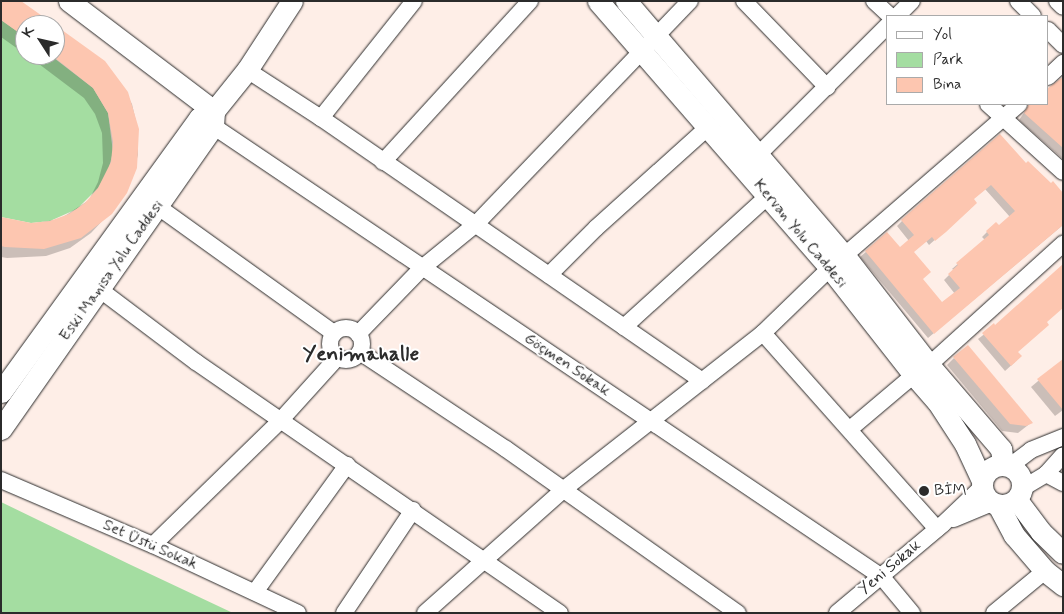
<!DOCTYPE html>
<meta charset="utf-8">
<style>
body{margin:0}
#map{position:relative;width:1064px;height:614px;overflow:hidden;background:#feeee7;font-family:Mynerve,sans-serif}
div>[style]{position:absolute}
.green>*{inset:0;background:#a4dda1}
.shadow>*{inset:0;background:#0003}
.building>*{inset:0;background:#fdc6b0}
.roads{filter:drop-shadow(0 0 1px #2b2b2b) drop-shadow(0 0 1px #2b2b2b)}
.minor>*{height:16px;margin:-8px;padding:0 8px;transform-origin:8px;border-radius:8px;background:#fff}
.minor>.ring{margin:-8px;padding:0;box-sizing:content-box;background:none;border:16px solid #fff;border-radius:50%}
.major>*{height:21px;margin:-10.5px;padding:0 10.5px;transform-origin:10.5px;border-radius:10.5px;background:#fff}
.major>.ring{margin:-10.5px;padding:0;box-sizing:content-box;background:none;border:21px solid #fff;border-radius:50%}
.dots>*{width:14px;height:14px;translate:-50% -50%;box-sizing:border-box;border:2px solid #fff;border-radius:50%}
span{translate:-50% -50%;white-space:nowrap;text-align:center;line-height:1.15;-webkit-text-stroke:4px #fff;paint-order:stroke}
.street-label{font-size:16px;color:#2b2b2b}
.poi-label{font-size:16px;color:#2b2b2b}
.left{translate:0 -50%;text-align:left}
.district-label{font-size:21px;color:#2b2b2b;font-weight:700}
.frame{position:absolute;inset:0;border:2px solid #2b2b2b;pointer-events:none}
.legend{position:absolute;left:886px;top:15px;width:162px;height:90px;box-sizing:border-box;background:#fff;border:1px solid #aaa;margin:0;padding:6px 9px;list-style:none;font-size:15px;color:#2b2b2b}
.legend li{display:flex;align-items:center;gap:10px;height:25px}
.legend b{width:25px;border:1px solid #aaa}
.north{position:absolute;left:15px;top:15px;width:50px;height:50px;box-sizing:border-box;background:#fff;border:1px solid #aaa;border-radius:50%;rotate:305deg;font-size:14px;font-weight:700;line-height:20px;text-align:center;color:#2b2b2b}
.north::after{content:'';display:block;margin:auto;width:18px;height:22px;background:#2b2b2b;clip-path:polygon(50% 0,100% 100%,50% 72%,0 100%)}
</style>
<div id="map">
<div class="green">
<div style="clip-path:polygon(1px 20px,25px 37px,25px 55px,50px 55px,93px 88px,108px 113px,113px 152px,108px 171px,98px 188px,77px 209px,50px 221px,31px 223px,1px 217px)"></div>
<div style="clip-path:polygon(1px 502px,131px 565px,233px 613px,1px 613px)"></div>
</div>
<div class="shadow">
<div style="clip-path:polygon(1px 1px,52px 25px,25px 25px,25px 54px,1px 37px)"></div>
<div style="clip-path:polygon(55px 27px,95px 55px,120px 82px,132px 104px,138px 130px,138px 155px,131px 180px,119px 203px,91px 233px,70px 248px,46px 256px,7px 258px,1px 257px,1px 219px,31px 224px,60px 219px,89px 200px,98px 182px,103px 163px,102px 133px,95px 114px,84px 98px,27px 55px,55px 55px)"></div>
<div style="clip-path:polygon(1063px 78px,1063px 159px,1019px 120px,1030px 104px,1048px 104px,1048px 91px)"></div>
<div style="clip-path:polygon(evenodd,1026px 165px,1051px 185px,1063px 225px,928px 338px,860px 257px,887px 234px,900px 249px,909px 241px,897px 226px,902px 221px,1026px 165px,985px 189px,1010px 217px,999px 227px,996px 224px,987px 232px,982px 237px,985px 240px,952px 269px,954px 270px,944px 280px,955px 294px,942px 303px,922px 280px,913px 252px,926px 241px,929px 245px,970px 209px,972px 200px,985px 189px)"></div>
<div style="clip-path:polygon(995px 326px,1017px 352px,1015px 362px,1005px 371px,978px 339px)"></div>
<div style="clip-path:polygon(954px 358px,1032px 422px,1018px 433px,1002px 431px,947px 365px)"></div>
<div style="clip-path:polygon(1063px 360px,1063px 410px,1055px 416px,1031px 387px)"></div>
</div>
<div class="building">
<div style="clip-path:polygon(1px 1px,21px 1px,55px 25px,25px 25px,25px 37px,1px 20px)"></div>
<div style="clip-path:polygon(55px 25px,105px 61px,128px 92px,139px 129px,137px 168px,127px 193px,112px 214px,81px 238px,44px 249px,5px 247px,1px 246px,1px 217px,31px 223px,50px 221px,69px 214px,85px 203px,98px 188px,111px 162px,113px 142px,108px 113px,93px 88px,55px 58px)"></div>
<div style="clip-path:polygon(1063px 77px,1063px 148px,1024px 113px,1029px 104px,1048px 104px,1048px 88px)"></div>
<div style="clip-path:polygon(evenodd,1000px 134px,1026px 163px,1028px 161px,1051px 183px,1053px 181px,1063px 193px,1063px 225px,934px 334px,865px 251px,887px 232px,900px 247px,914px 235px,901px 220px,1000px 134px,991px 185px,1015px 211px,999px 225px,996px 222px,986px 231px,989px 235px,956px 263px,958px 265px,948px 274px,960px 288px,942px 302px,923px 279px,931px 272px,914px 252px,932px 237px,935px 241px,946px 232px,977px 203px,974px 199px,991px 185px)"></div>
<div style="clip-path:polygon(1063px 264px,1063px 308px,1047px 322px,1049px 325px,1018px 352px,1022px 356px,1011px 366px,982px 333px,994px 323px,995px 325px)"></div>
<div style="clip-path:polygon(968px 345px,1033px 423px,1026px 426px,1010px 424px,953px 357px)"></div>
<div style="clip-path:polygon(1063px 359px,1063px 410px,1037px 379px)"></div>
</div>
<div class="roads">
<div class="minor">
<div style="left:744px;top:1px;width:120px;rotate:46deg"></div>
<div style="left:874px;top:1px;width:22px;rotate:43deg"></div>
<div style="left:1018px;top:1px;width:21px;rotate:45deg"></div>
<div style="left:1057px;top:1px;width:8px;rotate:45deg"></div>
<div style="left:897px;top:16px;width:21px;rotate:-45deg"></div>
<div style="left:1048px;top:30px;width:21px;rotate:45deg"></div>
<div style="left:247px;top:70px;width:88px;rotate:33deg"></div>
<div style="left:321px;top:118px;width:463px;rotate:34.6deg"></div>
<div style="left:1048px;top:77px;width:21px;rotate:-43deg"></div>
<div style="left:988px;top:104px;width:101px;rotate:42.2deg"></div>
<div style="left:321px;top:118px;width:149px;rotate:-51.5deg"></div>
<div style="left:213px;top:126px;width:807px;rotate:33.99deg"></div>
<div style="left:882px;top:577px;width:47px;rotate:50.2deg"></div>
<div style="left:758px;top:155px;width:184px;rotate:-45deg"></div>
<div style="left:383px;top:162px;width:218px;rotate:-47.6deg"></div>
<div style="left:157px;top:206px;width:218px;rotate:35.7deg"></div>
<div style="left:549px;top:275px;width:66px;rotate:-45deg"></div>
<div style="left:596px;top:228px;width:151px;rotate:-42deg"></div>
<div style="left:99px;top:289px;width:121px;rotate:37deg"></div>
<div style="left:196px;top:362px;width:442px;rotate:34.6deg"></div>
<div style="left:624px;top:327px;width:195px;rotate:-42.3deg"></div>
<div class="ring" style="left:330px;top:328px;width:16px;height:16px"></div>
<div style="left:763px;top:333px;width:262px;rotate:48.4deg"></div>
<div style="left:358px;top:334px;width:92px;rotate:-45.9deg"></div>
<div style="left:422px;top:268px;width:70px;rotate:-39.2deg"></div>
<div style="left:476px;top:224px;width:309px;rotate:-46.2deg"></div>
<div style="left:360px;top:352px;width:175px;rotate:33.6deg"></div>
<div style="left:506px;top:449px;width:284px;rotate:35.3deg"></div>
<div style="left:850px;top:429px;width:84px;rotate:-40.2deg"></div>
<div style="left:914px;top:375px;width:18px;rotate:-34deg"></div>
<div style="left:929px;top:365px;width:181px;rotate:-42.1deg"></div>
<div style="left:1010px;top:466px;width:26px;rotate:-37deg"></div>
<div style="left:1031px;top:450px;width:35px;rotate:-22deg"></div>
<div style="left:1046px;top:474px;width:19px;rotate:28deg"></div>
<div style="left:1px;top:480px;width:165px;rotate:23.2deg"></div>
<div style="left:153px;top:545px;width:160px;rotate:25.1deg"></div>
<div style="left:1023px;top:488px;width:27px;rotate:-31deg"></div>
<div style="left:1046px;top:474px;width:25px;rotate:-48deg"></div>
<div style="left:954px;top:519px;width:41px;rotate:-22.8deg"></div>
<div style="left:153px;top:545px;width:177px;rotate:-44.3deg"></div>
<div style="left:280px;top:421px;width:85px;rotate:-47.9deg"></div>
<div style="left:255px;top:592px;width:157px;rotate:-54.1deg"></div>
<div style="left:344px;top:613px;width:124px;rotate:-56.2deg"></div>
<div style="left:425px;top:613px;width:186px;rotate:-41.7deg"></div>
<div style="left:564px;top:489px;width:253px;rotate:-38.1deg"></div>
<div style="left:763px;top:333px;width:93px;rotate:-44.1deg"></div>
<div style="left:830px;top:268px;width:250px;rotate:-40.9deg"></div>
<div style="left:837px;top:613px;width:138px;rotate:-40deg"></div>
<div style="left:943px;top:524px;width:54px;rotate:-43.5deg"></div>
<div style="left:994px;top:613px;width:66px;rotate:-39.5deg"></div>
</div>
<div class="major">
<div style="left:69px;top:1px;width:182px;rotate:37.2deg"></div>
<div style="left:598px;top:1px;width:354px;rotate:49deg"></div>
<div style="left:830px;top:268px;width:136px;rotate:51.9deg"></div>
<div style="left:914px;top:375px;width:35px;rotate:49deg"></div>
<div style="left:937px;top:401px;width:51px;rotate:56.9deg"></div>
<div style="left:965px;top:444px;width:40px;rotate:65deg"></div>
<div style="left:626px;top:1px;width:335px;rotate:49.4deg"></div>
<div style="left:844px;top:255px;width:139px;rotate:52.3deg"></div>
<div style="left:929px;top:365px;width:111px;rotate:49.4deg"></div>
<div style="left:1001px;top:449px;width:15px;rotate:82deg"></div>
<div style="left:1px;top:392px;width:338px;rotate:-54.1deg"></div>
<div style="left:199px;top:118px;width:17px;rotate:-25deg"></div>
<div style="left:214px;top:111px;width:53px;rotate:-51.2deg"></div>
<div style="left:247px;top:70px;width:82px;rotate:-56.9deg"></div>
<div style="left:1px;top:429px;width:370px;rotate:-55deg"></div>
<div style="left:213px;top:126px;width:15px;rotate:-86deg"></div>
<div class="ring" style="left:982px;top:465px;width:19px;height:19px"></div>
<div style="left:1017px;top:500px;width:40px;rotate:53deg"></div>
<div style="left:1041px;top:532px;width:30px;rotate:44deg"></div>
<div style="left:998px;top:505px;width:34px;rotate:62deg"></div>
<div style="left:1014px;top:535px;width:48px;rotate:49.3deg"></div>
<div style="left:1045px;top:571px;width:23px;rotate:38deg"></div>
</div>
</div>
<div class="dots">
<div style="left:924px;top:491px;background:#2b2b2b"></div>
</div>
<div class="street-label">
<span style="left:800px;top:234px;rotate:50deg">Kervan Yolu Caddesi</span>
<span style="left:112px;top:271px;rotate:-55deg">Eski Manisa Yolu Caddesi</span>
<span style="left:567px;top:365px;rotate:34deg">Göçmen Sokak</span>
<span style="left:150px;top:545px;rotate:24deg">Set Üstü Sokak</span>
<span style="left:890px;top:568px;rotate:-40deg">Yeni Sokak</span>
</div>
<div class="poi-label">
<span class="left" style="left:934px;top:491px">BİM</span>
</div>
<div class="district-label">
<span style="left:361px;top:354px">Yenimahalle</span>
</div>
<div class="frame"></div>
<ul class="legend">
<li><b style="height:6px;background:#fff"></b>Yol</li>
<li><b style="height:14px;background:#a4dda1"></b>Park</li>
<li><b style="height:14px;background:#fdc6b0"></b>Bina</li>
</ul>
<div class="north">K</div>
</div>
